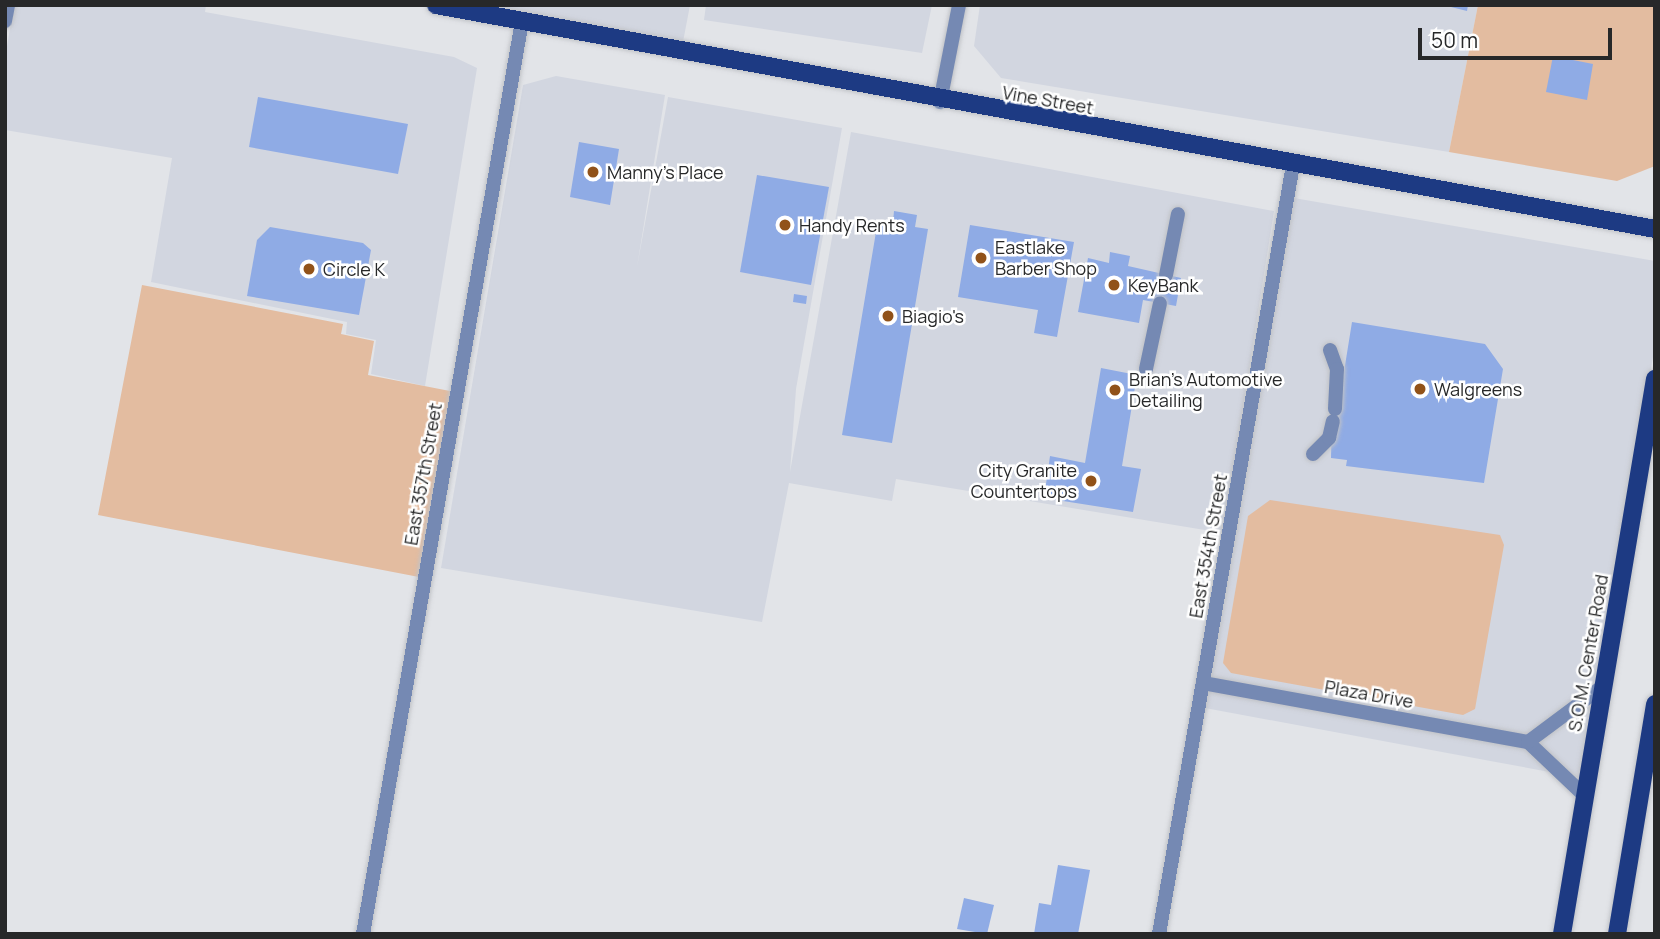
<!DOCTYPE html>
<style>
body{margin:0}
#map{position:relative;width:1660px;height:939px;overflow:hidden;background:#e2e4e8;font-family:Manrope,sans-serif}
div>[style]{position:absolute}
.built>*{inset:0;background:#d2d6e0}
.green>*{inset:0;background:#e3bca0}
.building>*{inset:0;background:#8fabe5}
.roads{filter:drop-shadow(0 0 2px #c0c2c6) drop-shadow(0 0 2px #c0c2c6)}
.lane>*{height:14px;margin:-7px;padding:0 7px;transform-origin:7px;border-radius:7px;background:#7589b3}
.street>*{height:14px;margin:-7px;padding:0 7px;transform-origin:7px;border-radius:7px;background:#7589b3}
.primary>*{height:18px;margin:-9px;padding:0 9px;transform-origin:9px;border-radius:9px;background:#1d3a83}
.dots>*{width:19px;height:19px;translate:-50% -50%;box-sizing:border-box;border:4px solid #fff;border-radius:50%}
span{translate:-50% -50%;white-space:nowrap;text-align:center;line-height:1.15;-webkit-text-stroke:5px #fff;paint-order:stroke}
.street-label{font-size:18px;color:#272829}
.poi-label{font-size:18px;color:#272829}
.left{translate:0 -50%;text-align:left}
.right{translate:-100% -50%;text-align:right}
.frame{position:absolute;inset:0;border:7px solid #272829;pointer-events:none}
.scale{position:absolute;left:1418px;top:28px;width:194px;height:32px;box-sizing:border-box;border:4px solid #272829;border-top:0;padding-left:9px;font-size:21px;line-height:24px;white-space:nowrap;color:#272829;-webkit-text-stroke:5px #fff;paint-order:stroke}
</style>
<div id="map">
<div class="built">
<div style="clip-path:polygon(14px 5px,206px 5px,205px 12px,454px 57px,477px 68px,425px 386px,371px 374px,376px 340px,346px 334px,347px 322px,151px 282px,172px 158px,5px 130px,5px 58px)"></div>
<div style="clip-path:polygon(485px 5px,690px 5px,683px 42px)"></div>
<div style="clip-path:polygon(706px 5px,932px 5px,922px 53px,704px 20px)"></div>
<div style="clip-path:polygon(980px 5px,1478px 5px,1449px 152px,1001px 78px,974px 46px)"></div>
<div style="clip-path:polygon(556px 76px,665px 95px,637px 267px,668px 97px,842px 128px,796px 389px,790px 472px,851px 132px,1274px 211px,1223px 533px,896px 479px,892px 501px,789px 483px,762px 622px,441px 568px,523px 85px)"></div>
<div style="clip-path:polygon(1294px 198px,1655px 261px,1655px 345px,1582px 778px,1205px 708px)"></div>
</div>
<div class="green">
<div style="clip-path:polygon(1478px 5px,1655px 5px,1655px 166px,1617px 181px,1449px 152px)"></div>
<div style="clip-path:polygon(142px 285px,343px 324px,341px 334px,374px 341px,368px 375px,455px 392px,419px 577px,98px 515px)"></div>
<div style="clip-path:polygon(1270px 500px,1500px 535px,1504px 545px,1475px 709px,1463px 715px,1231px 673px,1223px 663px,1248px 516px)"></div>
</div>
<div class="building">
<div style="clip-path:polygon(1443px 5px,1468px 5px,1467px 11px)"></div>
<div style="clip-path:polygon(1553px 56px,1593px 64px,1587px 100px,1546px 92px)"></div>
<div style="clip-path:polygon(258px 97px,408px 124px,398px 174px,249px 147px)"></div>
<div style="clip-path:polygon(579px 142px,619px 149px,610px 205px,570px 197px)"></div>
<div style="clip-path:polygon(757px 175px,829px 187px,811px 285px,740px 272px)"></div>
<div style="clip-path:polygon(894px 211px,917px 215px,915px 227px,928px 229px,892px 443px,842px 435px,878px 220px,893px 222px)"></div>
<div style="clip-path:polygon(970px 225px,1074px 242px,1057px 337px,1034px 333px,1038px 310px,958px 297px)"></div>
<div style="clip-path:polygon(270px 227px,363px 243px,371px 250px,359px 315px,247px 296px,257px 240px)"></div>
<div style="clip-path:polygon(1110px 252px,1130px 256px,1128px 266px,1181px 278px,1176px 306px,1143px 300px,1139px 323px,1078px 312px,1088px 258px,1109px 263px)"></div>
<div style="clip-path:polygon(794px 294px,807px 296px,806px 304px,793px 302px)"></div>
<div style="clip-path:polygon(1352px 322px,1485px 344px,1503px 369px,1484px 483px,1346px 466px,1347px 460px,1331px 458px,1332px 409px,1338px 409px)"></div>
<div style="clip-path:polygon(1101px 368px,1137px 375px,1122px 466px,1141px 469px,1133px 512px,1044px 498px,1050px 456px,1085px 463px)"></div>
<div style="clip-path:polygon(1058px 865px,1090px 870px,1078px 934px,1034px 934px,1039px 903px,1051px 905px)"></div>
<div style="clip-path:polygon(964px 898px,994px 905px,987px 934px,957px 929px)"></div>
</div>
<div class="roads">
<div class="lane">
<div style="left:1166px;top:275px;width:62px;rotate:-78.9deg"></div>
<div style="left:1330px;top:350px;width:20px;rotate:70deg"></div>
<div style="left:1337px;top:369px;width:40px;rotate:92.9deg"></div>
<div style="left:1146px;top:369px;width:67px;rotate:-78deg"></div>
<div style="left:1313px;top:454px;width:23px;rotate:-45deg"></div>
<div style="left:1329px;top:438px;width:17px;rotate:-77deg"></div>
</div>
<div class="street">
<div style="left:5px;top:21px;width:16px;rotate:-79deg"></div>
<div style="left:940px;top:102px;width:99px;rotate:-78.9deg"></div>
<div style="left:1203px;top:683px;width:330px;rotate:10.3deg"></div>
<div style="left:1528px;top:742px;width:79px;rotate:43.5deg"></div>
<div style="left:1528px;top:742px;width:94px;rotate:-36.7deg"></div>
<div style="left:363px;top:934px;width:927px;rotate:-80.12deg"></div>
<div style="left:1159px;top:934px;width:781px;rotate:-80.12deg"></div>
</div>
<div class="primary">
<div style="left:436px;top:5px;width:1239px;rotate:10.41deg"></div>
<div style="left:1562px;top:934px;width:563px;rotate:-80.49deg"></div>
<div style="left:1617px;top:934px;width:233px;rotate:-80.6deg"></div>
</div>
</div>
<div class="dots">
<div style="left:593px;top:172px;background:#915219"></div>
<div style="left:785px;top:225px;background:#915219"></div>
<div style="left:981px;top:258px;background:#915219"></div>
<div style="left:309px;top:269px;background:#915219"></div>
<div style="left:1114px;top:285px;background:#915219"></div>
<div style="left:888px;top:316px;background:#915219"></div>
<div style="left:1420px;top:389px;background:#915219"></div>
<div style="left:1115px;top:390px;background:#915219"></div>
<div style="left:1091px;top:481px;background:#915219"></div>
</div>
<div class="street-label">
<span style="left:1048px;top:100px;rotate:10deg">Vine Street</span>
<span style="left:423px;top:474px;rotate:-80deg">East 357th Street</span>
<span style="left:1208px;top:546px;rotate:-80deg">East 354th Street</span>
<span style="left:1588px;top:653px;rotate:-80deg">S.O.M. Center Road</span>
<span style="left:1369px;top:694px;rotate:10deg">Plaza Drive</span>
</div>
<div class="poi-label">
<span class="left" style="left:607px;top:172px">Manny's Place</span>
<span class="left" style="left:799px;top:225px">Handy Rents</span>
<span class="left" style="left:995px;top:258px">Eastlake<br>Barber Shop</span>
<span class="left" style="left:323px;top:269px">Circle K</span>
<span class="left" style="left:1128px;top:285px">KeyBank</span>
<span class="left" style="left:902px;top:316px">Biagio's</span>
<span class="left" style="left:1129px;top:390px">Brian's Automotive<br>Detailing</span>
<span class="left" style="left:1434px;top:389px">Walgreens</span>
<span class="right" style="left:1077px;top:481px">City Granite<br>Countertops</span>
</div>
<div class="frame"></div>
<div class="scale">50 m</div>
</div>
